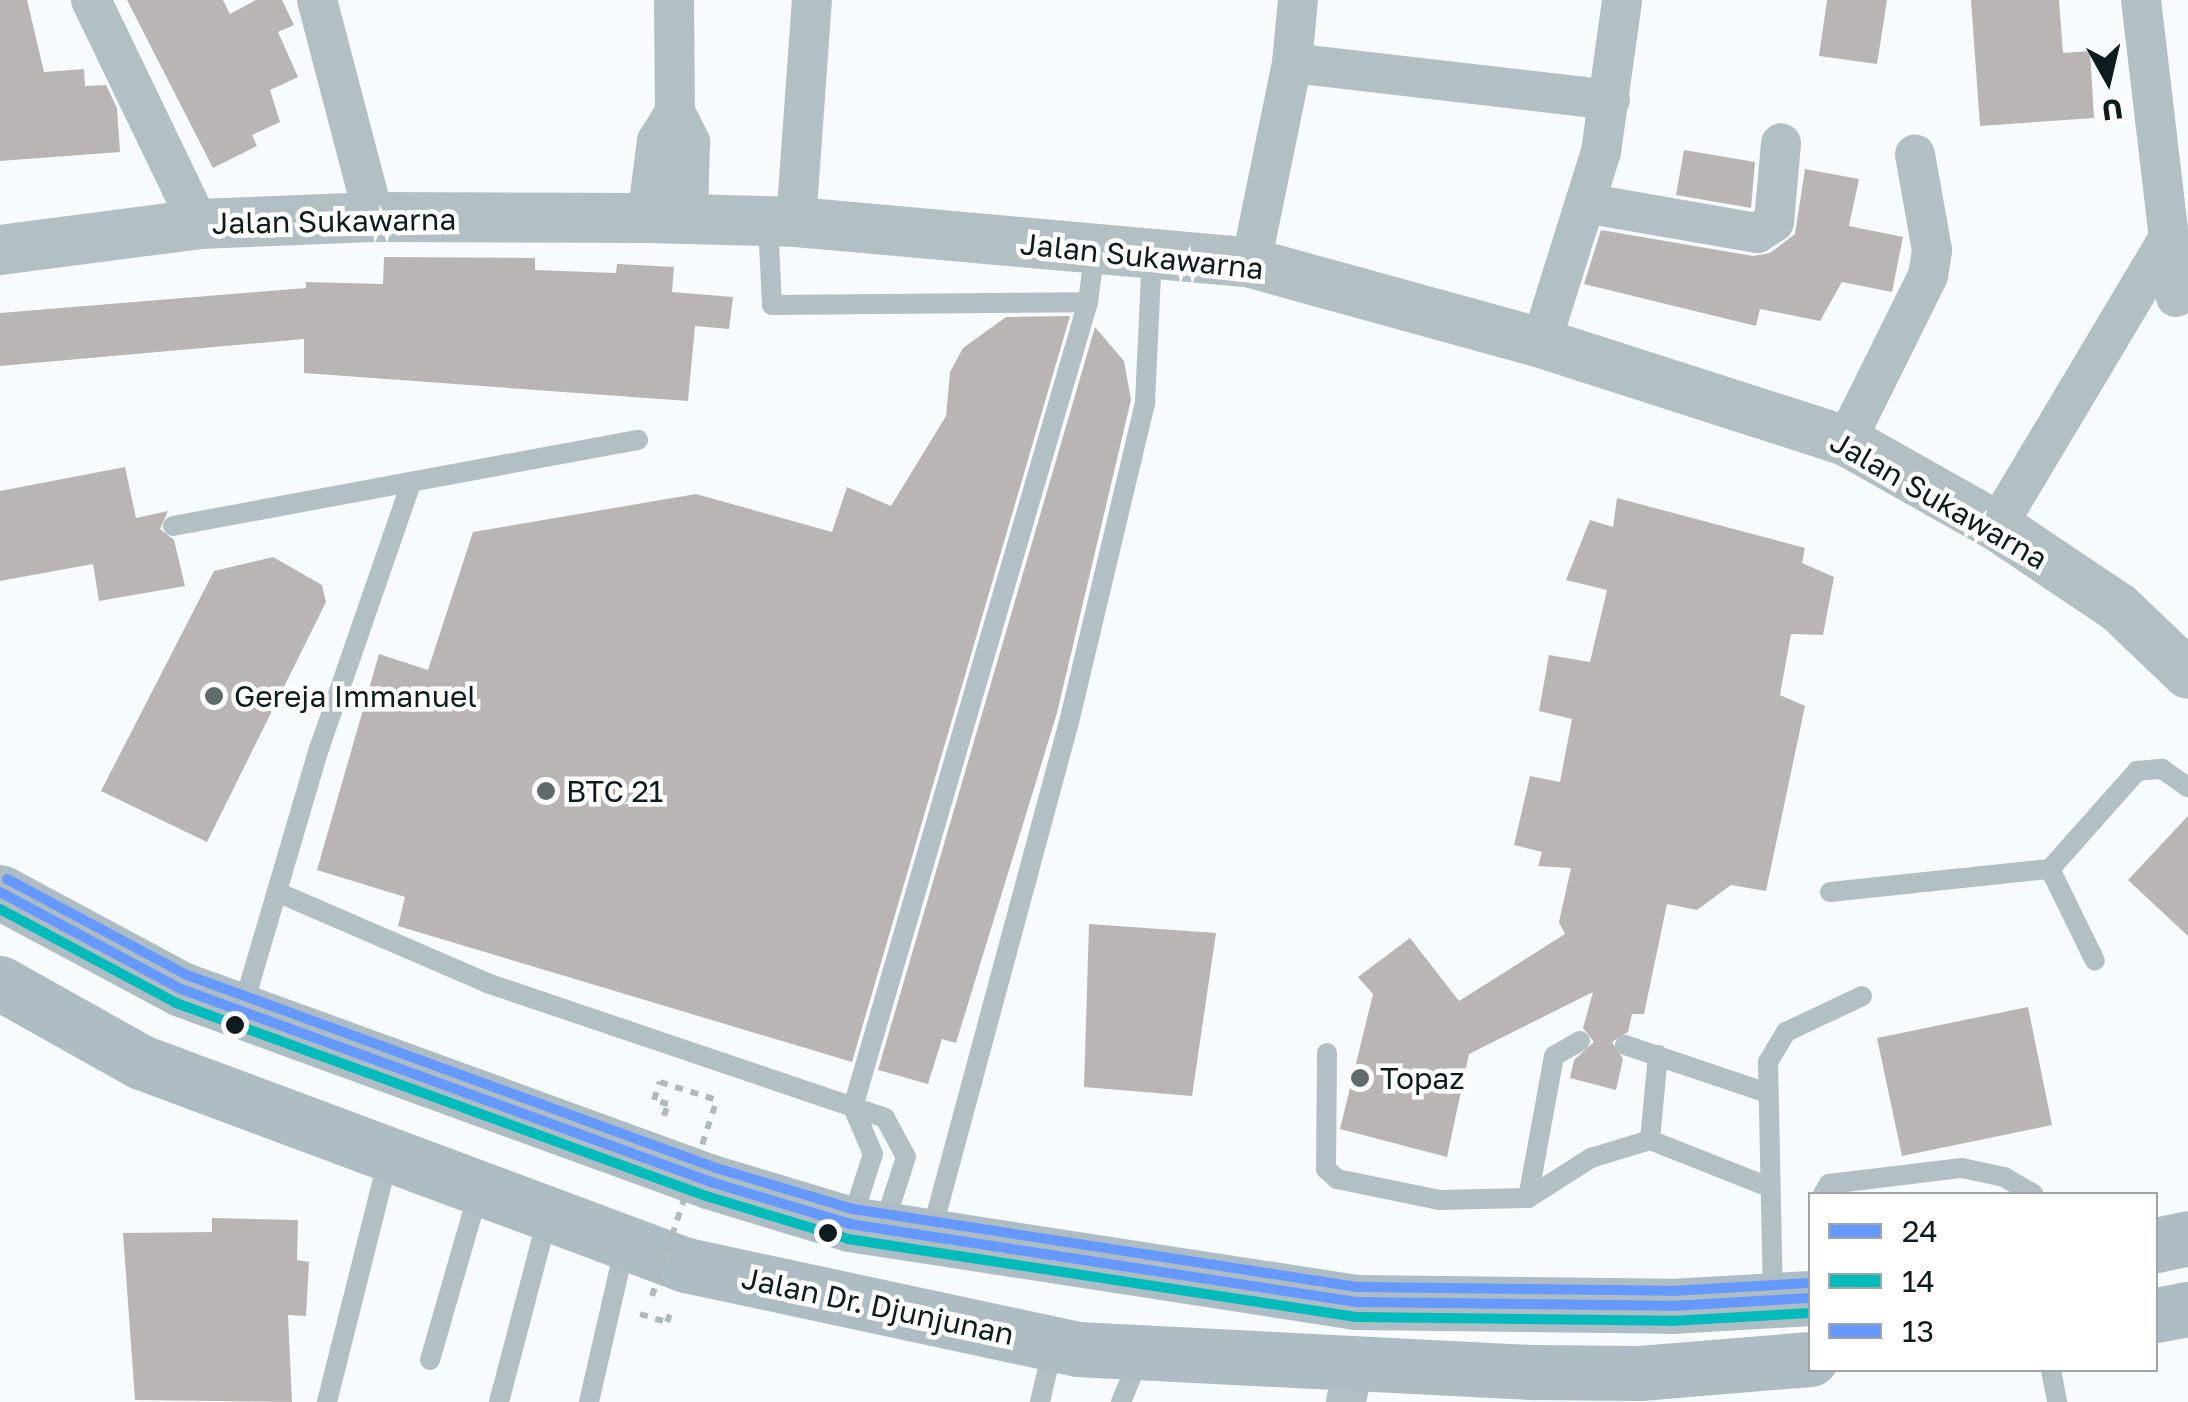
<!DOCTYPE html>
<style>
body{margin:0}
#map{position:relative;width:2188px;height:1402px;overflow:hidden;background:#f7fbfd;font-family:"Golos Text",sans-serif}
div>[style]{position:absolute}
.building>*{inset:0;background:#bab5b5}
.path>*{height:6px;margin-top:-3px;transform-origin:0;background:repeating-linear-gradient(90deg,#b0babc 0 8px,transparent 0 16px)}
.service>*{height:20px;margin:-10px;padding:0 10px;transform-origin:10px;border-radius:10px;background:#b2c0c5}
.minor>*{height:40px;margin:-20px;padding:0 20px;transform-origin:20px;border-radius:20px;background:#b2c0c5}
.tertiary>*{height:50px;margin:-25px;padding:0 25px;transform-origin:25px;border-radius:25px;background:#b2c0c5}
.trunk>*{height:55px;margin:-27.5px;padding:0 27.5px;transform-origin:27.5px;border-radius:27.5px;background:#aebdc3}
.path-bridge>*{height:6px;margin-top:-3px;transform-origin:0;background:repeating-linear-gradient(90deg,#b0babc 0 8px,transparent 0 16px)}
.bus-1>*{height:10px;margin:-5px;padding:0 5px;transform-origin:5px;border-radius:5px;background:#69f}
.bus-2>*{height:10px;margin:-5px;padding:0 5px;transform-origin:5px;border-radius:5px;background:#04bbbc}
.bus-3>*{height:10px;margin:-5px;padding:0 5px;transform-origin:5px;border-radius:5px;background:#69f}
.dots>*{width:28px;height:28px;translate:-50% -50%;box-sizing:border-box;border:5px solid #fff;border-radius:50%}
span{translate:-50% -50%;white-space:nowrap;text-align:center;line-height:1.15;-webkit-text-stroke:9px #fff;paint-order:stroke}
.street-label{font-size:30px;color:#0e1c20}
.poi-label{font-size:30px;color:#0e1c20}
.left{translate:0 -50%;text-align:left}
.legend{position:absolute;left:1808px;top:1192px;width:350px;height:180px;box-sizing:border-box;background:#fff;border:2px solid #9fa4a6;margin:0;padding:12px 18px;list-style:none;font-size:30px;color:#0e1c20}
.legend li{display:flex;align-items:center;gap:20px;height:50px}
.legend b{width:50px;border:2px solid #9fa4a6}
.north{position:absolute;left:2058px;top:30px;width:100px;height:100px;-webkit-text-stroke:8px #fff;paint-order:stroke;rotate:172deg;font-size:28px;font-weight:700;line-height:40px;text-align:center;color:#0e1c20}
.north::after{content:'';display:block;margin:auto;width:35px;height:45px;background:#0e1c20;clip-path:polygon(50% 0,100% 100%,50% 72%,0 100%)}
</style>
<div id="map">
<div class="building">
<div style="clip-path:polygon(0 0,27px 0,44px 72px,84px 69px,85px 86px,106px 85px,117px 108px,120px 152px,0 161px)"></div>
<div style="clip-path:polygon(127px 0,223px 0,230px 14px,256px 0,282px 0,294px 25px,278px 32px,298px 77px,270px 90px,280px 122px,252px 135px,257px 146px,213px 168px)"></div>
<div style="clip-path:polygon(1827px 0,1887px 0,1877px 64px,1819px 56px)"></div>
<div style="clip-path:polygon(1971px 0,2059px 0,2063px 53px,2090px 51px,2094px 118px,1980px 126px)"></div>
<div style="clip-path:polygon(1684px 150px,1755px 162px,1751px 208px,1676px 195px)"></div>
<div style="clip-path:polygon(1805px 169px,1859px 179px,1849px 226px,1903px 237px,1892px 292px,1842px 282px,1820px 321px,1760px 309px,1756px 326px,1584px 284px,1601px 230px,1753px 256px,1770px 253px,1795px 234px)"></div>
<div style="clip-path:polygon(384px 257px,535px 258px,535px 270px,616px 273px,617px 264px,674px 267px,672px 292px,733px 297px,729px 329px,695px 326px,688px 401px,304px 373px,304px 339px,0 366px,0 313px,306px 288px,306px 282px,383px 284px)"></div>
<div style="clip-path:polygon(1070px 316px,852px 1062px,398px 926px,405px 897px,317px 870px,379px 654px,428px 670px,473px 532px,696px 494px,832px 532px,847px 487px,891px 506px,946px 416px,950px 372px,963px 348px,1006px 317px)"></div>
<div style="clip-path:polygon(1095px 327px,1124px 361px,1131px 400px,1057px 713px,956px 1043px,942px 1039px,928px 1084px,878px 1070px)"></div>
<div style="clip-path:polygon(125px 467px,136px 518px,168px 511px,160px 529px,174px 540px,185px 586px,99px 601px,93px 564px,0 581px,0 491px)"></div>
<div style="clip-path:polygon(1617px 498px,1805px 548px,1802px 563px,1834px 577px,1823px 635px,1791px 634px,1780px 695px,1805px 706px,1766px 891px,1731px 885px,1697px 910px,1667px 904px,1644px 1014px,1632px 1014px,1628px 1032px,1612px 1042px,1623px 1059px,1616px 1090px,1570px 1078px,1574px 1060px,1594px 1042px,1583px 1028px,1593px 992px,1469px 1054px,1447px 1157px,1340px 1129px,1373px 994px,1358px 977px,1410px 938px,1459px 1001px,1565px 934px,1559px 922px,1571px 868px,1538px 866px,1542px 852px,1514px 845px,1530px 776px,1560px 782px,1572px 719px,1539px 711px,1549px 655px,1590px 662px,1607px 590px,1566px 580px,1590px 520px,1613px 527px)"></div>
<div style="clip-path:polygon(273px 557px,322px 585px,326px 602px,207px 842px,101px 791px,214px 571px)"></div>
<div style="clip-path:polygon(2188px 816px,2188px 936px,2128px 880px)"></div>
<div style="clip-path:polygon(1089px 924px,1216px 933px,1192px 1096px,1084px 1087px)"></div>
<div style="clip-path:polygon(2028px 1007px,2052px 1125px,1902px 1156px,1877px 1038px)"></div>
<div style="clip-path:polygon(212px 1218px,298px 1220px,297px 1260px,309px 1262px,306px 1316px,288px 1315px,292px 1402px,135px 1400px,123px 1233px,212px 1232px)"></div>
</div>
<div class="path">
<div style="left:664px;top:1116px;width:13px;rotate:-72deg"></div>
<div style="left:668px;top:1104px;width:15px;rotate:-164deg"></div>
<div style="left:654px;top:1100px;width:19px;rotate:-72deg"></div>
<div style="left:660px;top:1082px;width:60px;rotate:17.5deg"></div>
<div style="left:640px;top:1314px;width:28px;rotate:17deg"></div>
<div style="left:667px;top:1322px;width:14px;rotate:-69deg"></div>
</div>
<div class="service">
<div style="left:768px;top:223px;width:82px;rotate:87.2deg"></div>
<div style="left:772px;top:305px;width:316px;rotate:-0.5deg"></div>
<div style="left:173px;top:526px;width:473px;rotate:-10.5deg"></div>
<div style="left:2050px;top:869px;width:102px;rotate:63.9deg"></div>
<div style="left:277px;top:892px;width:229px;rotate:23.4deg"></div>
<div style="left:487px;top:983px;width:420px;rotate:18.7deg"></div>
<div style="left:885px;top:1118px;width:44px;rotate:61.7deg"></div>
<div style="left:906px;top:1157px;width:75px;rotate:107.9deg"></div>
<div style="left:1830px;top:892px;width:221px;rotate:-6deg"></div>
<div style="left:2050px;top:869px;width:131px;rotate:-48.4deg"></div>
<div style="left:2137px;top:771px;width:25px;rotate:-5deg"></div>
<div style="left:2162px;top:769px;width:32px;rotate:35deg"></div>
<div style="left:242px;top:1010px;width:272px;rotate:-73.6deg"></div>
<div style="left:319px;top:749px;width:278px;rotate:-70.9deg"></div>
<div style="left:1625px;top:1045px;width:151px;rotate:18.6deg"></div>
<div style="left:1327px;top:1053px;width:116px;rotate:90.5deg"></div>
<div style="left:1326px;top:1169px;width:15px;rotate:42deg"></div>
<div style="left:1337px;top:1179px;width:104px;rotate:11.6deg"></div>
<div style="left:1439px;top:1200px;width:89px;rotate:-1.3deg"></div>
<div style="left:1528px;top:1198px;width:75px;rotate:-32.4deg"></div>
<div style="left:1591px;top:1158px;width:62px;rotate:-17deg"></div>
<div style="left:1658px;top:1055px;width:85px;rotate:95.4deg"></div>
<div style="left:1650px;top:1140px;width:125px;rotate:21.6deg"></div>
<div style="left:1823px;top:1194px;width:12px;rotate:-59deg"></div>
<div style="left:1829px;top:1184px;width:134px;rotate:-6.9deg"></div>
<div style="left:1962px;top:1168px;width:43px;rotate:12.1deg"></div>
<div style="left:2004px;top:1177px;width:34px;rotate:30deg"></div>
<div style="left:1528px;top:1198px;width:144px;rotate:-79.6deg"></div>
<div style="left:1554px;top:1056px;width:30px;rotate:-30deg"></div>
<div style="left:851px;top:1222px;width:71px;rotate:-72.1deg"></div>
<div style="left:873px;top:1154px;width:51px;rotate:-113.1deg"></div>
<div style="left:853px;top:1107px;width:839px;rotate:-73.73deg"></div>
<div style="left:1088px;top:302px;width:53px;rotate:-82.5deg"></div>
<div style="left:931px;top:1234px;width:534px;rotate:-74.92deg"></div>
<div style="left:1070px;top:718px;width:325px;rotate:-76.6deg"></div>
<div style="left:1145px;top:402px;width:147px;rotate:-87.3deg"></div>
<div style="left:1773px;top:1300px;width:238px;rotate:-91.2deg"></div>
<div style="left:1768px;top:1062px;width:35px;rotate:-59deg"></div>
<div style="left:1786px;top:1032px;width:84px;rotate:-25.3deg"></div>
<div style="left:430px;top:1360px;width:177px;rotate:-73.9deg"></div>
<div style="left:2051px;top:1370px;width:33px;rotate:79deg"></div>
<div style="left:327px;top:1402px;width:254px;rotate:-75.9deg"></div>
<div style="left:499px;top:1402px;width:193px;rotate:-75.3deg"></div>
<div style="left:589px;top:1402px;width:161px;rotate:-77.1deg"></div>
<div style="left:1040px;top:1402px;width:57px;rotate:-76.9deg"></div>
<div style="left:1121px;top:1402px;width:52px;rotate:-67.4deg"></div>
</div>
<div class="minor">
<div style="left:91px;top:0;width:249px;rotate:64.3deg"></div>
<div style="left:317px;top:0;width:224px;rotate:75.3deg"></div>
<div style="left:674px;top:0;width:112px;rotate:89.5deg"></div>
<div style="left:675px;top:112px;width:34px;rotate:63deg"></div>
<div style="left:690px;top:142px;width:78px;rotate:91.5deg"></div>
<div style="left:2141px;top:0;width:299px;rotate:83.3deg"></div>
<div style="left:1292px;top:63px;width:320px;rotate:6.6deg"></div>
<div style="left:1585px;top:203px;width:175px;rotate:9.9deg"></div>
<div style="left:1757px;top:233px;width:20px;rotate:-33deg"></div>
<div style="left:1774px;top:222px;width:79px;rotate:-84.9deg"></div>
<div style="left:647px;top:218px;width:78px;rotate:-82.6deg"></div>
<div style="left:657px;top:141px;width:34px;rotate:-58deg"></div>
<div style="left:796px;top:222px;width:223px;rotate:-85.9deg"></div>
<div style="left:1251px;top:263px;width:204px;rotate:-78.4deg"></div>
<div style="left:1292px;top:63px;width:63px;rotate:-84.6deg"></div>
<div style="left:1541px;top:343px;width:200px;rotate:-72.6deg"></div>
<div style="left:1601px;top:152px;width:153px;rotate:-82.1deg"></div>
<div style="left:1846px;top:441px;width:184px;rotate:-63.6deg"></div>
<div style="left:1928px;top:276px;width:26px;rotate:-81deg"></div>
<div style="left:1932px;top:250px;width:97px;rotate:-100.1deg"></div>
<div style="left:1997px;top:526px;width:330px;rotate:-59.2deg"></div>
<div style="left:1346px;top:1402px;width:36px;rotate:-79deg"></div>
</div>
<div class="tertiary">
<div style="left:0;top:250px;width:201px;rotate:-7.4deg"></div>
<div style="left:199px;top:224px;width:175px;rotate:-2.3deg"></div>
<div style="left:374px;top:217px;width:273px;rotate:0.2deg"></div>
<div style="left:647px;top:218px;width:149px;rotate:1.5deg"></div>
<div style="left:796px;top:222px;width:457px;rotate:5.1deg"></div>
<div style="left:1251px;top:263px;width:301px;rotate:15.4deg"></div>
<div style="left:1541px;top:343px;width:320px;rotate:17.8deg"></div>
<div style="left:1846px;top:441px;width:173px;rotate:29.4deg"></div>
<div style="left:1997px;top:526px;width:147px;rotate:33.9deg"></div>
<div style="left:2119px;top:608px;width:95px;rotate:43.7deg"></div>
</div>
<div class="trunk">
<div style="left:0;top:892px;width:205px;rotate:28.2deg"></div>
<div style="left:181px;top:989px;width:564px;rotate:20.01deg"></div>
<div style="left:711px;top:1182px;width:145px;rotate:16.8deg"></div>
<div style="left:850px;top:1224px;width:512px;rotate:8.76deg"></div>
<div style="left:1356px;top:1302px;width:315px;rotate:0.7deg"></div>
<div style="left:1671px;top:1306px;width:139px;rotate:-3.3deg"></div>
<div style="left:0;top:983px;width:162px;rotate:29.3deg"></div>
<div style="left:141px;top:1062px;width:582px;rotate:20.43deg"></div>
<div style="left:686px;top:1265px;width:400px;rotate:12.1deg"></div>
<div style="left:1077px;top:1349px;width:458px;rotate:2.9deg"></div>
<div style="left:1534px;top:1372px;width:106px;rotate:0.5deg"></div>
<div style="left:1640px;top:1373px;width:171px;rotate:-4.7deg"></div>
<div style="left:2156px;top:1245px;width:33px;rotate:-12deg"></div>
<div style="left:2156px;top:1315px;width:33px;rotate:-11deg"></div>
</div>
<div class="path-bridge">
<div style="left:652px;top:1296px;width:206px;rotate:-71.7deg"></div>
</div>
<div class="bus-1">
<div style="left:0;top:892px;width:205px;rotate:28.2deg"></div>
<div style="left:181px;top:989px;width:564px;rotate:20.01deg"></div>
<div style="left:711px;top:1182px;width:145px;rotate:16.8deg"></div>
<div style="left:850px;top:1224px;width:512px;rotate:8.76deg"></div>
<div style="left:1356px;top:1302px;width:315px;rotate:0.7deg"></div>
<div style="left:1671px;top:1306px;width:139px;rotate:-3.3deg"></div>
</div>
<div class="bus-2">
<div style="left:0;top:909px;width:200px;rotate:28.1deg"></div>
<div style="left:176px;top:1003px;width:564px;rotate:20.01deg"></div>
<div style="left:706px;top:1196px;width:148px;rotate:16.8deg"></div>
<div style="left:848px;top:1239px;width:514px;rotate:8.73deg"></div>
<div style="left:1356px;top:1317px;width:315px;rotate:0.7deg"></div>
<div style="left:1671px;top:1321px;width:139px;rotate:-3.3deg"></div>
</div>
<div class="bus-3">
<div style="left:7px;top:879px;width:204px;rotate:28.1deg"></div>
<div style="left:187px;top:975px;width:563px;rotate:20.04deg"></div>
<div style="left:716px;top:1168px;width:143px;rotate:16.7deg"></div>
<div style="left:853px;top:1209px;width:510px;rotate:8.8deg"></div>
<div style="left:1357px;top:1287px;width:314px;rotate:0.7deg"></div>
<div style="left:1671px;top:1291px;width:138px;rotate:-3.3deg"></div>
</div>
<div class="dots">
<div style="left:214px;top:696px;background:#606a6d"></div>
<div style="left:546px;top:791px;background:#606a6d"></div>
<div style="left:235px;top:1025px;background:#0e1c20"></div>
<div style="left:1360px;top:1078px;background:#606a6d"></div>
<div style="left:828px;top:1233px;background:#0e1c20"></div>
</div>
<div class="street-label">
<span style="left:334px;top:221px;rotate:-1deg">Jalan Sukawarna</span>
<span style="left:1142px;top:256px;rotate:6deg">Jalan Sukawarna</span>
<span style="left:1939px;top:500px;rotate:30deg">Jalan Sukawarna</span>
<span style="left:878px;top:1306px;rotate:12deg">Jalan Dr. Djunjunan</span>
</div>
<div class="poi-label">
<span class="left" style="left:234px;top:696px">Gereja Immanuel</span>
<span class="left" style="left:566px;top:791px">BTC 21</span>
<span class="left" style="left:1380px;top:1078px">Topaz</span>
</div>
<ul class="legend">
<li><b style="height:12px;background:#69f"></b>24</li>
<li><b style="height:12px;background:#04bbbc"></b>14</li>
<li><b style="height:12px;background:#69f"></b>13</li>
</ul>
<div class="north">U</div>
</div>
